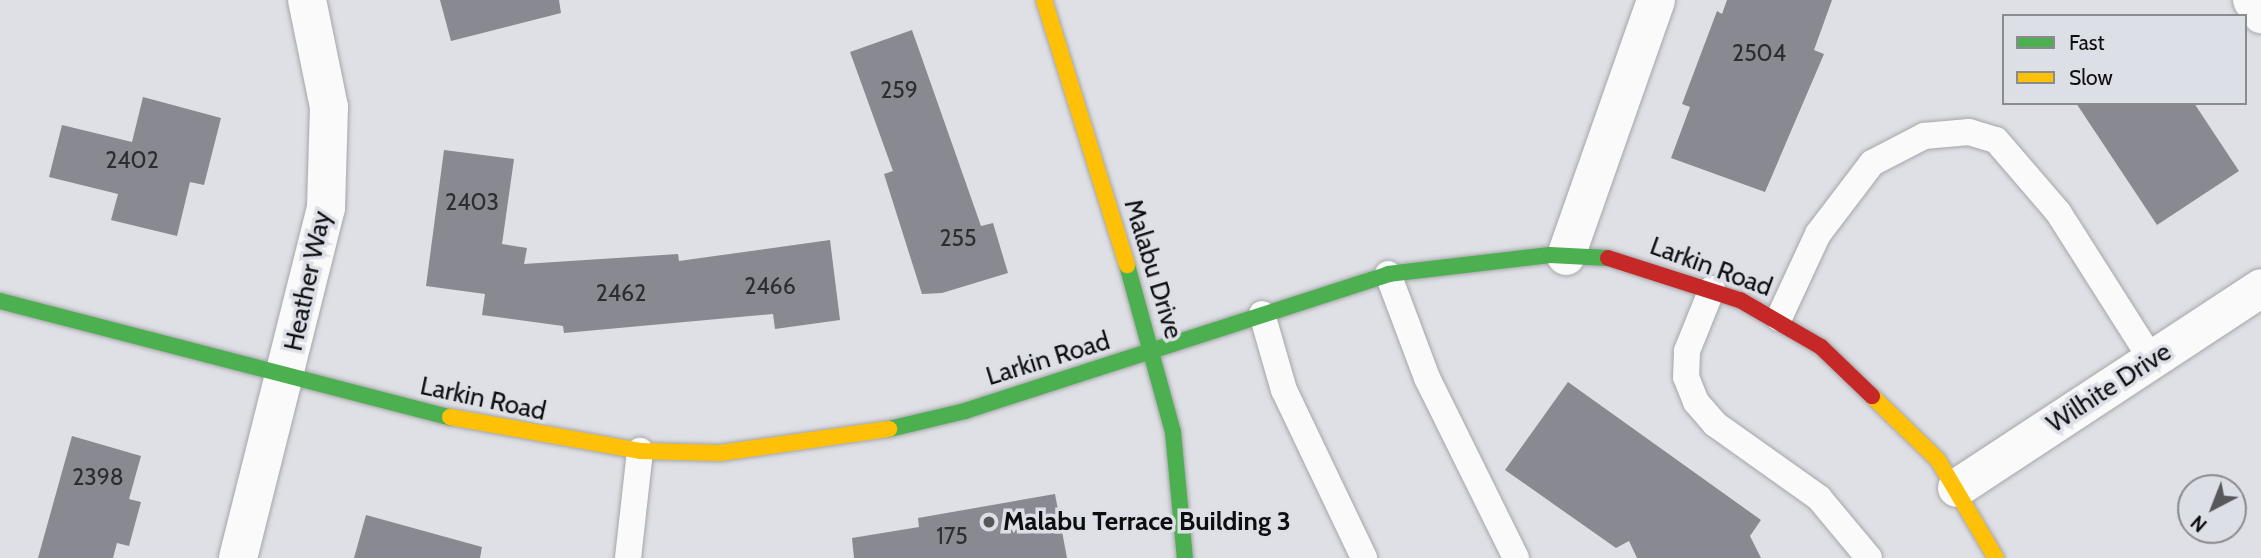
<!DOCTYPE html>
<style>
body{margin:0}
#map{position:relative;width:2261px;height:558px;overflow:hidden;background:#dfe0e5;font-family:Cabin,sans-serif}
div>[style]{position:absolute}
.building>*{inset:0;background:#888991}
.roads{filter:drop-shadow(0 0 2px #a5a6a9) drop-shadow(0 0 2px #a5a6a9)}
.lane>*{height:26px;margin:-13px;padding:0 13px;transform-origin:13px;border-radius:13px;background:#fafafb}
.street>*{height:38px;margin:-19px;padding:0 19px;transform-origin:19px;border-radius:19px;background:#fafafb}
.fast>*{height:16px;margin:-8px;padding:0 8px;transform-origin:8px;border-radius:8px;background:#4caf50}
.slow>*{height:16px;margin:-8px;padding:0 8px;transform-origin:8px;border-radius:8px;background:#ffc107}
.jam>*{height:16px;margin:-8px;padding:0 8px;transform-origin:8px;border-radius:8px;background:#c62828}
.dots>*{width:19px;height:19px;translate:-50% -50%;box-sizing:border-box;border:4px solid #dddfe7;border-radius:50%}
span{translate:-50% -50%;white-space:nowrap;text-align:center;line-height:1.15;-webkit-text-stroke:7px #dddfe7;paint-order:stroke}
.number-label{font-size:23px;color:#2c2d30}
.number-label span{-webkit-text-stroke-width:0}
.street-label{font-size:26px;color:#0d0e10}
.poi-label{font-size:26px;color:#0d0e10;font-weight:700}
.left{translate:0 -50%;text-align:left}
.legend{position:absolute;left:2002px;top:14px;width:245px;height:91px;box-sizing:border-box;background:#dddfe7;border:2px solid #8a8b91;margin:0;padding:9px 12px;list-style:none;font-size:21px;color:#0d0e10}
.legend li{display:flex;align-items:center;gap:14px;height:35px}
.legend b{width:35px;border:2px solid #8a8b91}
.north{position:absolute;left:2177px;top:474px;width:70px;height:70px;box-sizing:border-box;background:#dddfe7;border:2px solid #8a8b91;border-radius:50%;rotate:222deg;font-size:19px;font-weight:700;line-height:28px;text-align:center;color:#0d0e10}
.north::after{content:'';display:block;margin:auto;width:24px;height:32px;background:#56585b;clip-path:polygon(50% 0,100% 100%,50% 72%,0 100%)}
</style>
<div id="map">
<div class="building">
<div style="clip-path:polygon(440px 0,559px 0,561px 13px,451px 41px)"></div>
<div style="clip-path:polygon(1727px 0,1832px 0,1814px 50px,1824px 54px,1765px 192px,1671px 158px,1690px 107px,1682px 104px,1717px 11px,1722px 14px)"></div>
<div style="clip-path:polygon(912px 30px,981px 226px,993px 223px,1008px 273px,942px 293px,922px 294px,884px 174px,893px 171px,850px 52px)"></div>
<div style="clip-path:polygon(143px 97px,221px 118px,204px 185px,190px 182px,177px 236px,111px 220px,118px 194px,49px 177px,62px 125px,132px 142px)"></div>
<div style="clip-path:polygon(2076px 103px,2194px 103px,2239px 171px,2157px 225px)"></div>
<div style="clip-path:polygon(444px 150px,514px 159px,502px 244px,527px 248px,524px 264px,678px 254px,679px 261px,830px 240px,840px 320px,775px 329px,773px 314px,564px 333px,563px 326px,482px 315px,485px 294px,426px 286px)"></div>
<div style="clip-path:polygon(1568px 382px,1761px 520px,1750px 536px,1761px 558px,1637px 558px,1629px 541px,1616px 548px,1505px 470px)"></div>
<div style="clip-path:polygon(72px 436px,141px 456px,129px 499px,141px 502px,129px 546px,117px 543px,113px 558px,38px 558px)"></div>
<div style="clip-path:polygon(1055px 494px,1067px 558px,854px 558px,852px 538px,919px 527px,918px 518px)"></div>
<div style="clip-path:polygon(366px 515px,482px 547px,480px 558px,354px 558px)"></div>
</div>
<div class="roads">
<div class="lane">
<div style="left:1388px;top:274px;width:111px;rotate:69.4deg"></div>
<div style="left:1427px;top:378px;width:201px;rotate:63.7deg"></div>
<div style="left:1712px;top:289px;width:67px;rotate:112deg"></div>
<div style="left:1687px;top:351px;width:26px;rotate:92deg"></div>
<div style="left:1686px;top:377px;width:27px;rotate:68deg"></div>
<div style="left:1696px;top:402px;width:29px;rotate:49deg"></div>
<div style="left:1715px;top:424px;width:128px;rotate:35.4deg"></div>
<div style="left:1819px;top:498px;width:78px;rotate:50.2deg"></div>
<div style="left:1262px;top:314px;width:79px;rotate:73.9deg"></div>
<div style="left:1284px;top:390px;width:186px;rotate:64.5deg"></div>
<div style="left:1779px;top:318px;width:93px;rotate:-65.1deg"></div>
<div style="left:1818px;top:234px;width:89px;rotate:-52.7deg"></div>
<div style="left:1872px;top:163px;width:59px;rotate:-27.4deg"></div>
<div style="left:1924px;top:136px;width:45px;rotate:-5.1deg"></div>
<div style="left:1969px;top:132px;width:28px;rotate:17deg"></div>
<div style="left:1996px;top:140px;width:95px;rotate:49.3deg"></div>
<div style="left:2058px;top:212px;width:175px;rotate:57.6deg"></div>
<div style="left:628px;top:558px;width:108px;rotate:-83.6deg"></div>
</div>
<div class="street">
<div style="left:2252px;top:0;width:17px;rotate:57deg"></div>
<div style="left:1566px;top:256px;width:271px;rotate:-70.6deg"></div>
<div style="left:1957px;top:488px;width:364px;rotate:-33.3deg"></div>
<div style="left:238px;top:558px;width:361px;rotate:-75.9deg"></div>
<div style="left:326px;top:208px;width:101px;rotate:-88.3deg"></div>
<div style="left:329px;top:107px;width:109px;rotate:-101.6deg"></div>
</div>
<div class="fast">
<div style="left:1127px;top:265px;width:173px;rotate:74.6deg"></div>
<div style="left:1173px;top:432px;width:127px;rotate:84.6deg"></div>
<div style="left:0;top:301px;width:465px;rotate:14.5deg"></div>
<div style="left:889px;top:429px;width:78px;rotate:-13.3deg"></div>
<div style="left:965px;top:411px;width:445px;rotate:-17.9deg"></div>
<div style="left:1388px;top:274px;width:163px;rotate:-6.7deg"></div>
<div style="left:1550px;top:255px;width:58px;rotate:3deg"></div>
</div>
<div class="slow">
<div style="left:1044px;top:0;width:278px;rotate:72.6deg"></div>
<div style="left:1872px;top:396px;width:92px;rotate:44.1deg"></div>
<div style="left:1938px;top:460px;width:114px;rotate:59.4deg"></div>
<div style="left:450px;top:417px;width:193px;rotate:10.1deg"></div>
<div style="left:640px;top:451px;width:80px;rotate:1.4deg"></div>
<div style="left:720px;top:453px;width:171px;rotate:-8.1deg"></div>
</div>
<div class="jam">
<div style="left:1608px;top:258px;width:139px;rotate:17.7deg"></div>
<div style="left:1740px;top:300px;width:94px;rotate:30.1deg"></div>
<div style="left:1821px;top:347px;width:71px;rotate:43.9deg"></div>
</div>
</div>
<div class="dots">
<div style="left:989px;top:522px;background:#56585b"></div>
</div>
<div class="number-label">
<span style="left:1759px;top:53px">2504</span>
<span style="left:899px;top:90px">259</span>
<span style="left:132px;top:160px">2402</span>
<span style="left:472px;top:202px">2403</span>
<span style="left:958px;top:238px">255</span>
<span style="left:770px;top:286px">2466</span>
<span style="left:621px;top:293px">2462</span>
<span style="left:98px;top:477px">2398</span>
<span style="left:952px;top:536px">175</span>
</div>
<div class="street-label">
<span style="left:1711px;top:267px;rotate:20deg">Larkin Road</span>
<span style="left:1153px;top:269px;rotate:73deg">Malabu Drive</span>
<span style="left:308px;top:281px;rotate:-78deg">Heather Way</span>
<span style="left:1048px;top:359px;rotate:-17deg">Larkin Road</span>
<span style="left:2109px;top:388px;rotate:-33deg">Wilhite Drive</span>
<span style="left:483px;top:399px;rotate:12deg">Larkin Road</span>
</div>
<div class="poi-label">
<span class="left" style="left:1003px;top:522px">Malabu Terrace Building 3</span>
</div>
<ul class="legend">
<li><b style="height:9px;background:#4caf50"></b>Fast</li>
<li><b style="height:9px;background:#ffc107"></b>Slow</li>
</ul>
<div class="north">N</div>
</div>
